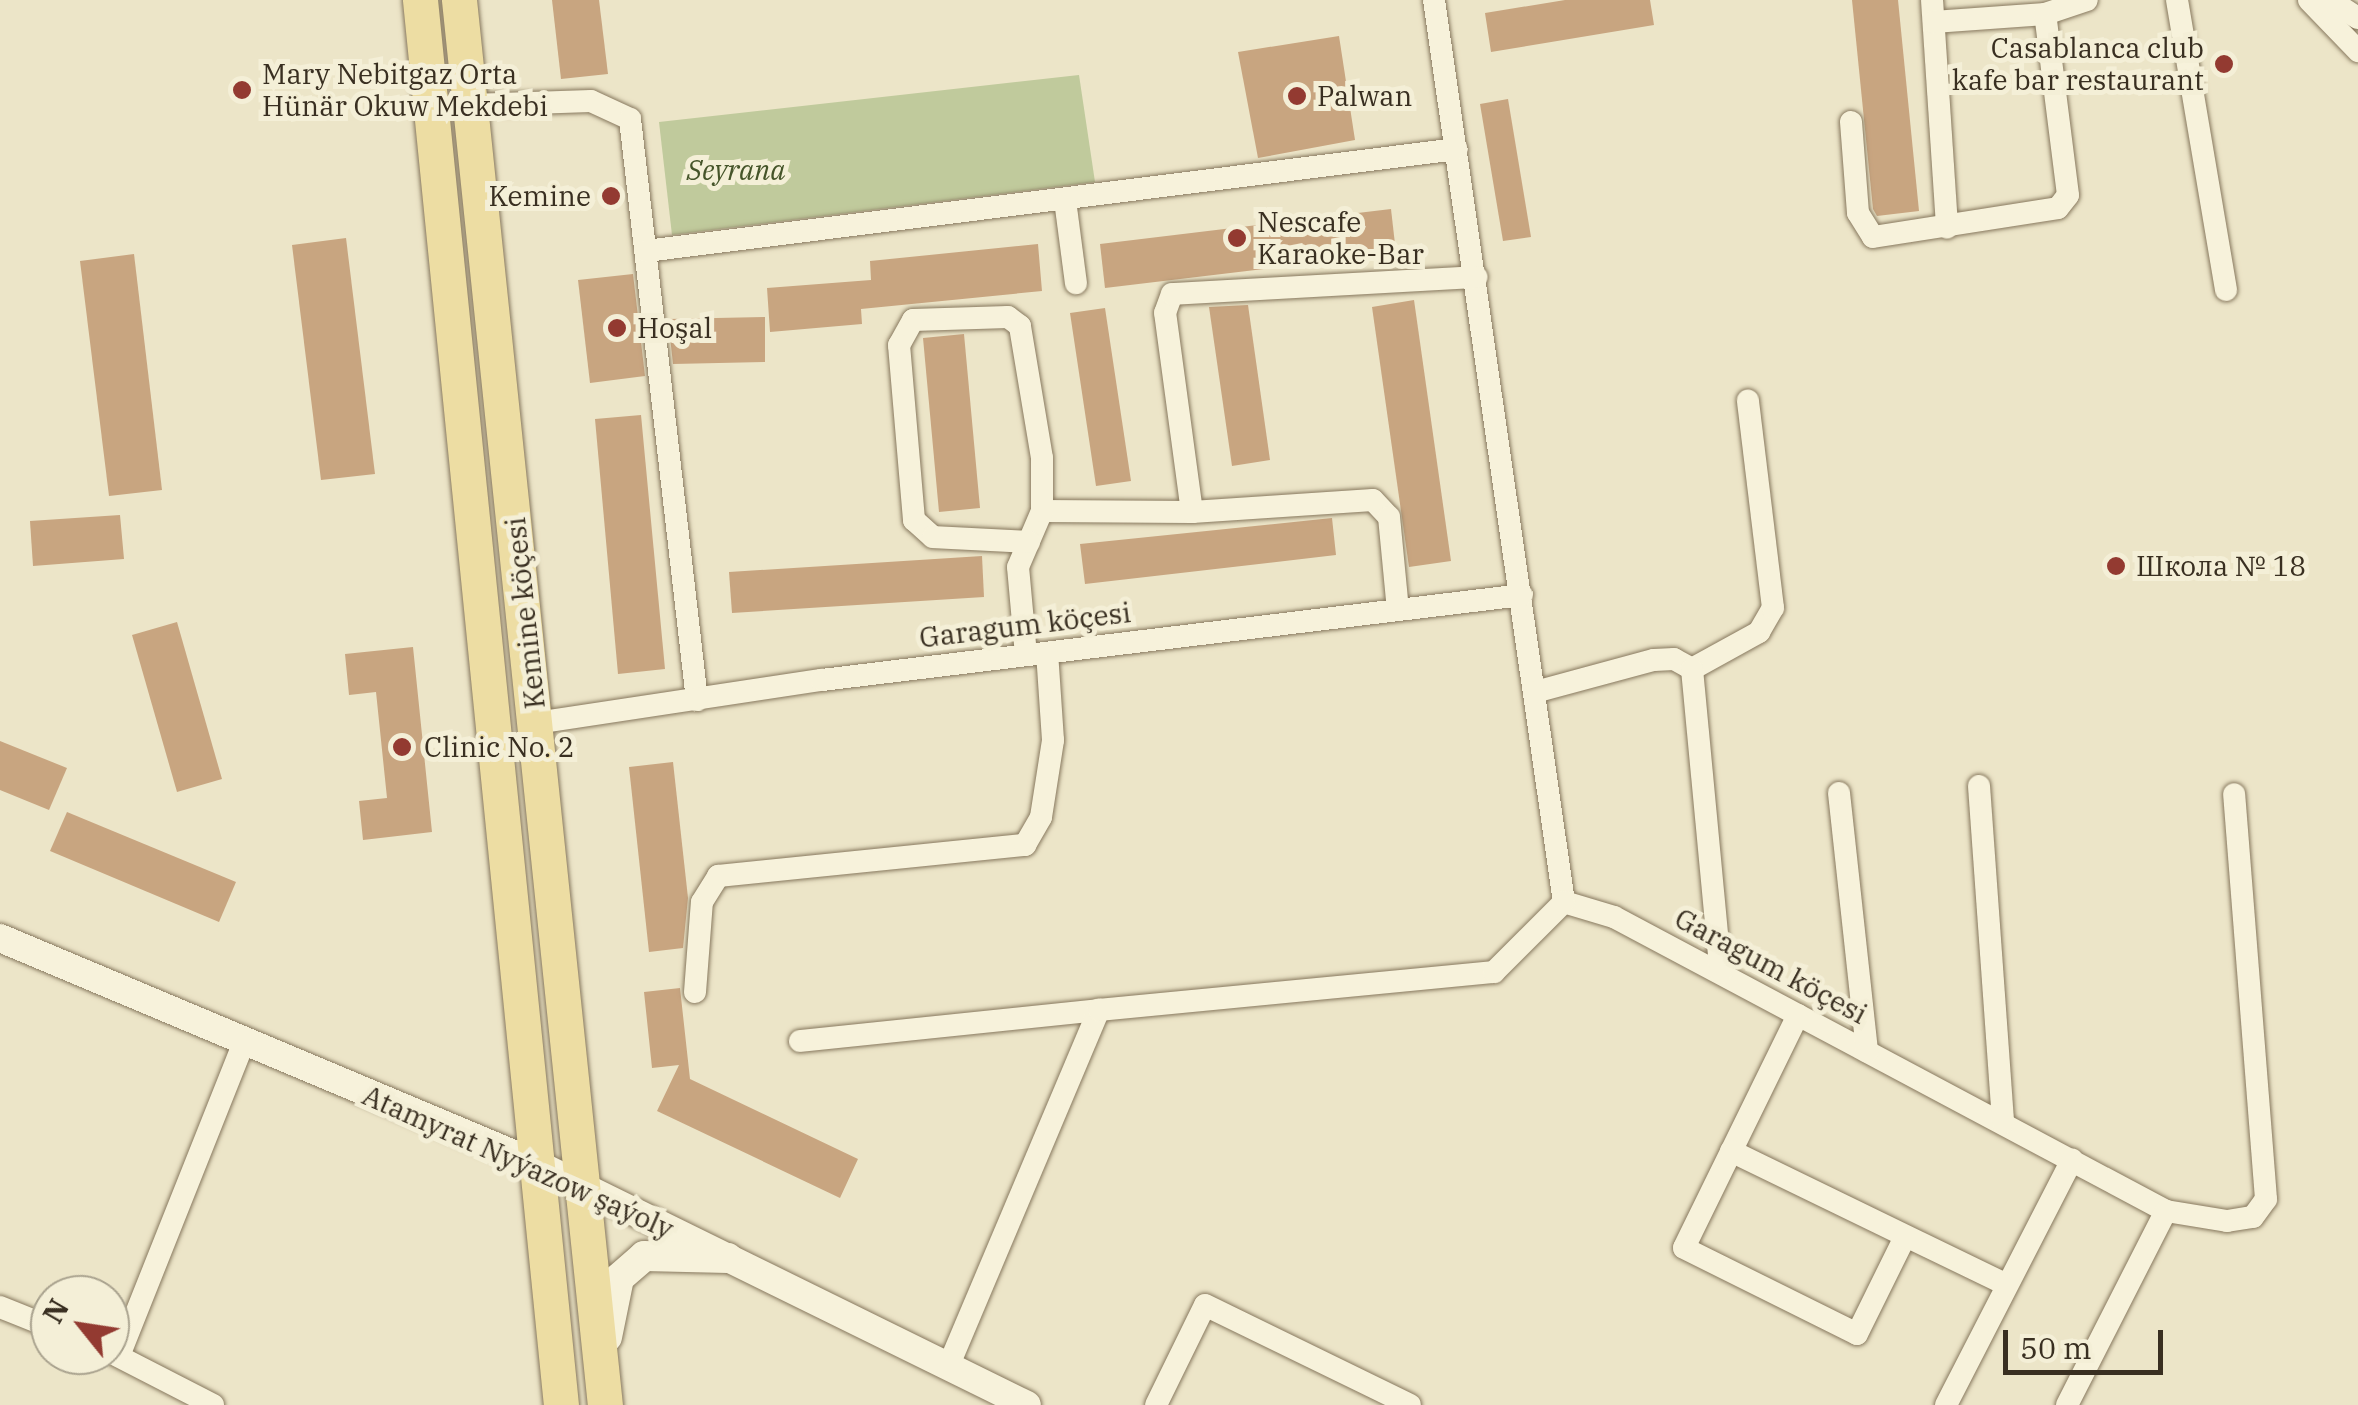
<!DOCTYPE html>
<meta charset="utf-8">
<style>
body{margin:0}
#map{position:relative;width:2358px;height:1405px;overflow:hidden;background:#ece5c8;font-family:"IBM Plex Serif",serif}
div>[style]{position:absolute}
.green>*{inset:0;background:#c0ca9c}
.building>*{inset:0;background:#c8a580}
.roads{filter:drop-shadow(0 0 2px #87785e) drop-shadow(0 0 2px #87785e)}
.minor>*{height:22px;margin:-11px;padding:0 11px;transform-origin:11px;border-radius:11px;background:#f7f2db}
.tertiary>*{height:28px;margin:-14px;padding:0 14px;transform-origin:14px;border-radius:14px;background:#f7f2db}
.secondary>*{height:30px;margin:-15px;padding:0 15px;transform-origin:15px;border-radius:15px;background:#f7f2db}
.primary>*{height:35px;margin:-17.5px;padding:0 17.5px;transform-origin:17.5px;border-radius:17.5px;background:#eddda3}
.dots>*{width:28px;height:28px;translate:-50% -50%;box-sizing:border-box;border:5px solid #f4efd7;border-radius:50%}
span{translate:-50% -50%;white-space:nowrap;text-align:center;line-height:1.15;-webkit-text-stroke:10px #f4efd7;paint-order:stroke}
.poi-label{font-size:28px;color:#392f21}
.right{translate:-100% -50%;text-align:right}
.left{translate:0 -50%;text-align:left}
.park-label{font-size:28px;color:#455429;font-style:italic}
.street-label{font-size:28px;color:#392f21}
.north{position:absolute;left:30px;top:1275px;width:100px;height:100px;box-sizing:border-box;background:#f4efd7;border:2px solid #a9a28e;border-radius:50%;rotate:300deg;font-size:28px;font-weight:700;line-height:40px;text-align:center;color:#392f21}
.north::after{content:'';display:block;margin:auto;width:35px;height:45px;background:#933a31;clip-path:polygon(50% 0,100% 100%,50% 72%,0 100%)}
.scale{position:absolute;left:2003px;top:1330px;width:160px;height:45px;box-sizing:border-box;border:5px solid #392f21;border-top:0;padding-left:12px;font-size:30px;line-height:35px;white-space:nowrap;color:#392f21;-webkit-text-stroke:8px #f4efd7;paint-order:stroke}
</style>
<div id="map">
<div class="green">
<div style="clip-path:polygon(1079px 75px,1095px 182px,672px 235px,659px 122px)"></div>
</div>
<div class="building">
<div style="clip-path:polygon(552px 0,599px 0,608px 74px,561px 79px)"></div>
<div style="clip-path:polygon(1565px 0,1650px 0,1654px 25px,1491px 52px,1485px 13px)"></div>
<div style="clip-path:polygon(1852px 0,1898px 0,1919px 211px,1877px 216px,1873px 209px)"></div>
<div style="clip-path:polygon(1339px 36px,1355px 140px,1258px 158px,1238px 52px)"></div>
<div style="clip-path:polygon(1508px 99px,1531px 237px,1503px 241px,1480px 104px)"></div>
<div style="clip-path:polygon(1391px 209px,1396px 253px,1105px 288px,1100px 244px)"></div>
<div style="clip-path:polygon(346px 238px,375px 474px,321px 480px,292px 245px)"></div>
<div style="clip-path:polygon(1038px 244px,1042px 291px,861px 309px,862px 324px,770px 332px,767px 288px,871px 280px,870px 261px)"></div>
<div style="clip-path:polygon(134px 254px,162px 490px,109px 496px,80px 261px)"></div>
<div style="clip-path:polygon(633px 274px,645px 376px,590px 383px,578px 280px)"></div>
<div style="clip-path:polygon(1414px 300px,1451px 561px,1409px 567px,1372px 307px)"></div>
<div style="clip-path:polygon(1248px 305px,1270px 460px,1232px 466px,1209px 307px)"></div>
<div style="clip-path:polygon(1105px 308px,1131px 481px,1096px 486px,1070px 313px)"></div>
<div style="clip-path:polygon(765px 317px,765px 362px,673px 364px,668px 319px)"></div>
<div style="clip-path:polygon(964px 334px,980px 508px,939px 512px,923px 338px)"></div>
<div style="clip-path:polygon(641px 415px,665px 669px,618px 674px,595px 419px)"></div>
<div style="clip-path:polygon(120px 515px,124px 559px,33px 566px,30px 521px)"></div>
<div style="clip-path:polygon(1332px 518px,1336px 555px,1085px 584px,1080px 544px)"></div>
<div style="clip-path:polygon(982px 556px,984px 597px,732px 613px,729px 572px)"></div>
<div style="clip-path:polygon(177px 622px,222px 779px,177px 792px,132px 635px)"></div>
<div style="clip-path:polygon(413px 647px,432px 832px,363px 840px,359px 801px,387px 798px,376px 692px,349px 695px,345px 654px)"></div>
<div style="clip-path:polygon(0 741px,67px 768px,49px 810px,0 790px)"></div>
<div style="clip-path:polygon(673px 762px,688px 898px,683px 948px,649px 952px,629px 767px)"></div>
<div style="clip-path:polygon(67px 812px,236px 882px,219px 922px,50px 851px)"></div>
<div style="clip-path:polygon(680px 988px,690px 1079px,858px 1159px,840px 1198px,657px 1111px,679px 1065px,652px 1068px,644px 992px)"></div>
</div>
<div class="roads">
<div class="minor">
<div style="left:1434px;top:0;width:911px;rotate:81.8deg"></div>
<div style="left:1564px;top:902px;width:52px;rotate:16.7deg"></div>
<div style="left:1614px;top:917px;width:625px;rotate:28.04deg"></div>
<div style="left:2166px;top:1211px;width:62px;rotate:9.3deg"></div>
<div style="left:2227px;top:1221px;width:26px;rotate:-9deg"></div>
<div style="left:2253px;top:1217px;width:22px;rotate:-54deg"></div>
<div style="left:2266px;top:1199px;width:406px;rotate:-94.5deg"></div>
<div style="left:1932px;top:0;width:228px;rotate:86.2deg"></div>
<div style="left:2177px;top:0;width:294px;rotate:80.4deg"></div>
<div style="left:2309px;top:0;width:71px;rotate:46.1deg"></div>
<div style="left:2330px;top:0;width:33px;rotate:33deg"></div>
<div style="left:1934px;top:22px;width:111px;rotate:-4.1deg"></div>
<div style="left:471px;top:105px;width:120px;rotate:-1.9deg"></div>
<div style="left:591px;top:101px;width:43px;rotate:24.8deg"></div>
<div style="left:630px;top:119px;width:585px;rotate:83.42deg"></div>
<div style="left:1851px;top:122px;width:91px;rotate:85.6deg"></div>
<div style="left:1858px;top:213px;width:28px;rotate:58deg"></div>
<div style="left:1873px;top:237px;width:187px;rotate:-8.9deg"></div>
<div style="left:2058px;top:208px;width:16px;rotate:-52deg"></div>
<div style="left:2068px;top:195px;width:182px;rotate:-97.2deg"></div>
<div style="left:2045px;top:14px;width:44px;rotate:-18.4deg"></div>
<div style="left:1065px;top:200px;width:84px;rotate:82.5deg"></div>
<div style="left:646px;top:251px;width:817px;rotate:-7.17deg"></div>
<div style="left:1042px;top:511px;width:150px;rotate:0.4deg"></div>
<div style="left:1192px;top:512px;width:181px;rotate:-3.8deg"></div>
<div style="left:1373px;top:500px;width:23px;rotate:47deg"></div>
<div style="left:1389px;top:517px;width:93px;rotate:84.5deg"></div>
<div style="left:1192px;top:512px;width:201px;rotate:-97.7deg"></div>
<div style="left:1165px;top:313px;width:20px;rotate:-70deg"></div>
<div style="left:1172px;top:294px;width:305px;rotate:-3.2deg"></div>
<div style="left:1026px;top:655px;width:88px;rotate:-95.2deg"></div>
<div style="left:1018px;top:567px;width:61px;rotate:-66.8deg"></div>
<div style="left:1042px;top:511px;width:53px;rotate:-90deg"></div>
<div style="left:1042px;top:458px;width:134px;rotate:-99.5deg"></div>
<div style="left:1020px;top:326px;width:15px;rotate:-143deg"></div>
<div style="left:1008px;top:317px;width:95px;rotate:178.2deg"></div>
<div style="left:913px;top:320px;width:29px;rotate:119deg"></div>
<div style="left:899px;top:345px;width:176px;rotate:85.1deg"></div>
<div style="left:914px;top:520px;width:25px;rotate:42deg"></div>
<div style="left:933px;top:537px;width:96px;rotate:3deg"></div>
<div style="left:1692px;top:669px;width:77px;rotate:-28.9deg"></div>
<div style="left:1759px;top:632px;width:28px;rotate:-60deg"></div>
<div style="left:1773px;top:608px;width:209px;rotate:-96.9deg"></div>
<div style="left:1535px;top:692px;width:123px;rotate:-15.1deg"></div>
<div style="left:1654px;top:660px;width:20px;rotate:-3deg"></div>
<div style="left:1674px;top:659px;width:21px;rotate:29deg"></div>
<div style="left:1692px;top:669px;width:305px;rotate:84.6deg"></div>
<div style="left:536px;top:723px;width:289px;rotate:-8.6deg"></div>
<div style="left:822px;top:680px;width:705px;rotate:-6.92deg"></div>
<div style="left:1979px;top:786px;width:338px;rotate:85.9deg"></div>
<div style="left:1839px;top:793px;width:260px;rotate:83.8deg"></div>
<div style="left:695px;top:992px;width:90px;rotate:-85.6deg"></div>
<div style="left:702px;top:902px;width:31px;rotate:-58deg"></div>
<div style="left:718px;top:876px;width:309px;rotate:-5.8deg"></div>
<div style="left:1025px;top:845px;width:32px;rotate:-60deg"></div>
<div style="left:1041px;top:817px;width:78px;rotate:-81.1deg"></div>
<div style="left:1053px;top:740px;width:87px;rotate:-93.9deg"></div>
<div style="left:1798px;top:1015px;width:259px;rotate:116.1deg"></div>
<div style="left:1684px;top:1248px;width:193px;rotate:26.4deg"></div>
<div style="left:1857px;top:1334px;width:108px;rotate:-63.7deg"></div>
<div style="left:800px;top:1041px;width:301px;rotate:-5.9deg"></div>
<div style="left:1731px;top:1151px;width:305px;rotate:25.9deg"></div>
<div style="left:0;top:1307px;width:54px;rotate:21.8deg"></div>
<div style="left:110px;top:1352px;width:116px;rotate:27.2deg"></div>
<div style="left:119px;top:1356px;width:338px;rotate:-68.3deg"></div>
<div style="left:948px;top:1367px;width:388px;rotate:-67.1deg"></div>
<div style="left:1099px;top:1010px;width:397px;rotate:-5.5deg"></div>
<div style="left:1494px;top:972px;width:99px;rotate:-45deg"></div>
<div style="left:1156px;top:1405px;width:111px;rotate:-63.9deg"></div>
<div style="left:1205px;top:1305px;width:228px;rotate:26deg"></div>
<div style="left:1946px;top:1405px;width:276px;rotate:-62.8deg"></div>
<div style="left:2067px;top:1405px;width:218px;rotate:-63deg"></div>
</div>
<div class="tertiary">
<div style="left:0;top:938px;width:580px;rotate:22.81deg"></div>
<div style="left:535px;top:1163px;width:548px;rotate:26.19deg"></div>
</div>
<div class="secondary">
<div style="left:607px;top:1337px;width:60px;rotate:-78.5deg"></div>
<div style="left:619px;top:1278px;width:33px;rotate:-41deg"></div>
<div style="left:644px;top:1256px;width:84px;rotate:1.4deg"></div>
</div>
<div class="primary">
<div style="left:420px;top:0;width:1412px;rotate:84.27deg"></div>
<div style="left:459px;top:0;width:1413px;rotate:84.07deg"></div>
</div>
</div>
<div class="dots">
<div style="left:2224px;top:64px;background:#933a31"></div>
<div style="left:242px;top:90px;background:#933a31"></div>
<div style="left:1297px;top:96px;background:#933a31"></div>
<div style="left:611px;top:196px;background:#933a31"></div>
<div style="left:1237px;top:238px;background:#933a31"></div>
<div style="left:617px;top:328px;background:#933a31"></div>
<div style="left:2116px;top:566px;background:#933a31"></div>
<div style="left:402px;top:747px;background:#933a31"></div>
</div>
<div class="poi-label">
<span class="right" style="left:2204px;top:64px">Casablanca club<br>kafe bar restaurant</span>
<span class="left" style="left:262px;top:90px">Mary Nebitgaz Orta<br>Hünär Okuw Mekdebi</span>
<span class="left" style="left:1317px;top:96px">Palwan</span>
<span class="right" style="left:591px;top:196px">Kemine</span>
<span class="left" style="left:1257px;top:238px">Nescafe<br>Karaoke-Bar</span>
<span class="left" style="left:637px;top:328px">Hoşal</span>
<span class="left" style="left:2136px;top:566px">Школа № 18</span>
<span class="left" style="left:424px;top:747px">Clinic No. 2</span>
</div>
<div class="park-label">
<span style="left:736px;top:170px">Seyrana</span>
</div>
<div class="street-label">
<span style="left:525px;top:613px;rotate:-96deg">Kemine köçesi</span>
<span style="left:1025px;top:625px;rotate:-7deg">Garagum köçesi</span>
<span style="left:1771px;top:966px;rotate:28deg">Garagum köçesi</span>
<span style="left:518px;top:1162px;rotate:24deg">Atamyrat Nyýazow şaýoly</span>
</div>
<div class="north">N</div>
<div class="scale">50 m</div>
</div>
